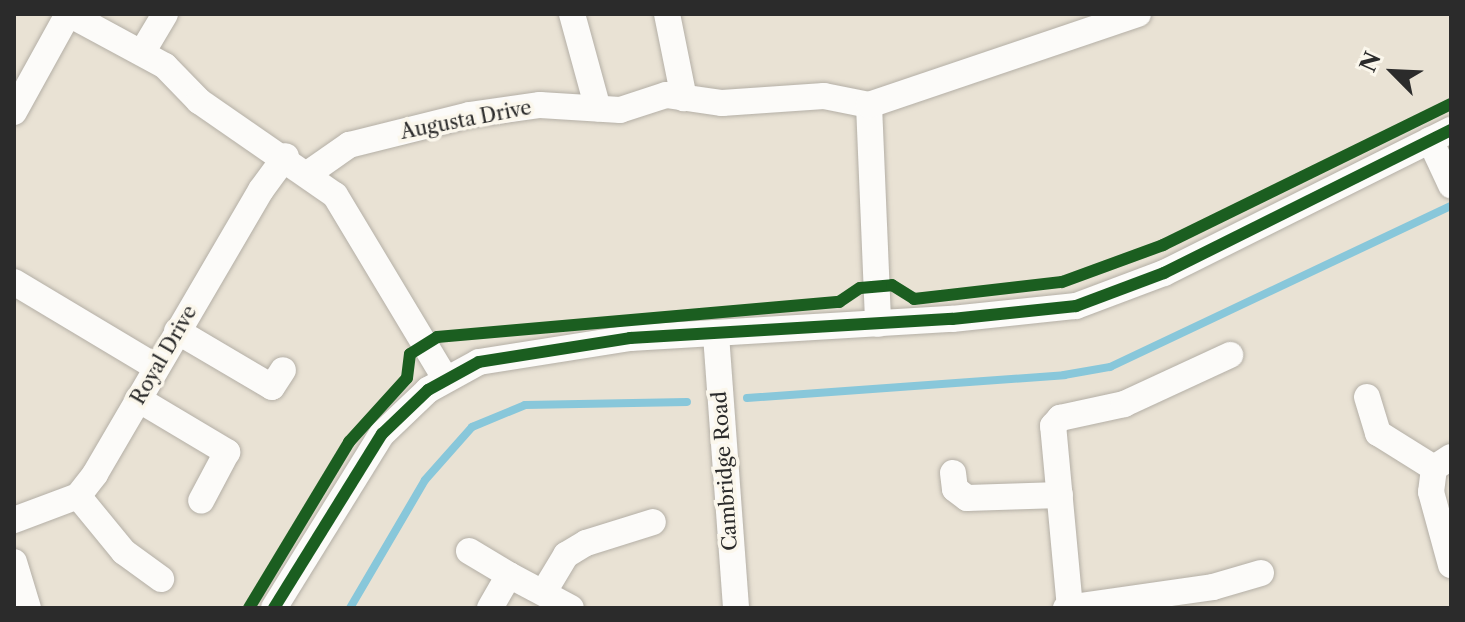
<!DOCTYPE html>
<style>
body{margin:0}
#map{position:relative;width:1465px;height:622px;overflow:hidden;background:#e9e2d4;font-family:"Libre Caslon Text",serif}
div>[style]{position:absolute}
.stream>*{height:8px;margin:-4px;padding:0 4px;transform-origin:4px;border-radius:4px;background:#88c7da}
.roads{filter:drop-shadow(0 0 2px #b4afa6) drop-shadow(0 0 2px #b4afa6)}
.minor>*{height:26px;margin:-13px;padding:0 13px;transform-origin:13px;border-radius:13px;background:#fcfbf9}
.cycleway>*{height:12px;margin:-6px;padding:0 6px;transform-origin:6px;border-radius:6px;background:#1b5e20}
span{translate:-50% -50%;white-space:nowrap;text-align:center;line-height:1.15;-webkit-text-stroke:7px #fbf7ec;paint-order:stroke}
.street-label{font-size:20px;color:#2b2b2b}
.frame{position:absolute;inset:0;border:16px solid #2b2b2b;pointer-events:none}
.north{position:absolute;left:1353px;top:32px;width:80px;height:80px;-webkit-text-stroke:6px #fbf7ec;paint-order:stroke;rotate:294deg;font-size:22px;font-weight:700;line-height:32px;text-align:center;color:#2b2b2b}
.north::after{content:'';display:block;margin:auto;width:28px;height:36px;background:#2b2b2b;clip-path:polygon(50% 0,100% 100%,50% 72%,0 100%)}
</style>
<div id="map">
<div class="stream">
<div style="left:747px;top:398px;width:318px;rotate:-4.1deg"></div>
<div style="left:1064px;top:375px;width:47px;rotate:-9.9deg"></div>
<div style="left:1110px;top:367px;width:377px;rotate:-25.3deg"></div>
<div style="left:350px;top:608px;width:148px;rotate:-59.6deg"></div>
<div style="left:425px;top:480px;width:71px;rotate:-48.4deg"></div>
<div style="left:472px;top:427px;width:57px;rotate:-22.5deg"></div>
<div style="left:525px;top:405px;width:162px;rotate:-1.1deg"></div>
</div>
<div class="roads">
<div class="minor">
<div style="left:69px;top:14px;width:109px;rotate:28.4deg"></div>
<div style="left:165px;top:66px;width:49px;rotate:45.8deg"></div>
<div style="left:199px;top:101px;width:165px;rotate:34.7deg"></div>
<div style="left:335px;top:195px;width:214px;rotate:59deg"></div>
<div style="left:572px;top:14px;width:98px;rotate:74.7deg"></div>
<div style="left:667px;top:14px;width:86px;rotate:78.6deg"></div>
<div style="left:143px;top:51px;width:43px;rotate:-59.3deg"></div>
<div style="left:869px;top:105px;width:219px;rotate:87.6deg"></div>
<div style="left:14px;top:112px;width:112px;rotate:-61.1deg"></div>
<div style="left:1430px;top:140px;width:50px;rotate:65deg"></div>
<div style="left:309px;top:173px;width:49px;rotate:-35deg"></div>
<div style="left:349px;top:145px;width:124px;rotate:-14deg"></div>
<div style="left:469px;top:115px;width:72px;rotate:-8deg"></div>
<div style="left:540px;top:105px;width:80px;rotate:3.6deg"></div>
<div style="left:620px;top:110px;width:48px;rotate:-18.1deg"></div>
<div style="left:666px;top:95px;width:57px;rotate:8.1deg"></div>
<div style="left:722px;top:103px;width:102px;rotate:-3.9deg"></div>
<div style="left:824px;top:96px;width:46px;rotate:11.3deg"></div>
<div style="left:869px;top:105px;width:284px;rotate:-18.7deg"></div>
<div style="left:14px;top:282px;width:165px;rotate:30.9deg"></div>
<div style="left:177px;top:331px;width:110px;rotate:30.5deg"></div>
<div style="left:272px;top:387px;width:20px;rotate:-57deg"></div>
<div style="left:716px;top:335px;width:274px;rotate:85.8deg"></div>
<div style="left:1367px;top:397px;width:38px;rotate:73deg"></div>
<div style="left:1378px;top:433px;width:66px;rotate:32deg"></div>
<div style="left:138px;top:399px;width:104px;rotate:30.8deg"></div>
<div style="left:227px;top:452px;width:55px;rotate:118deg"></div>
<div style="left:1451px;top:457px;width:20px;rotate:147deg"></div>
<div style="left:1434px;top:468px;width:24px;rotate:97deg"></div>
<div style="left:1431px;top:492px;width:76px;rotate:74.7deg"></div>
<div style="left:953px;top:473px;width:16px;rotate:83deg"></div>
<div style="left:955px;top:489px;width:15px;rotate:37deg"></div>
<div style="left:967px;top:498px;width:93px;rotate:-1.8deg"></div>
<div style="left:78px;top:496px;width:72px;rotate:50.6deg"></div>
<div style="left:124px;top:552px;width:46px;rotate:36.1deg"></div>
<div style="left:14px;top:520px;width:68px;rotate:-20.6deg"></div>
<div style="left:78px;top:496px;width:28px;rotate:-52deg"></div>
<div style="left:95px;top:474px;width:329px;rotate:-59.7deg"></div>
<div style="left:261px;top:190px;width:42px;rotate:-53.7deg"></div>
<div style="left:469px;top:551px;width:47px;rotate:31deg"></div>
<div style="left:14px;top:562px;width:48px;rotate:73.1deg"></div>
<div style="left:545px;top:590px;width:41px;rotate:-59deg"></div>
<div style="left:566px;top:555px;width:23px;rotate:-31deg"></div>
<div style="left:586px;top:543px;width:70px;rotate:-17.4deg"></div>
<div style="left:274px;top:608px;width:205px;rotate:-58.2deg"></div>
<div style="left:382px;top:434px;width:64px;rotate:-43.7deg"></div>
<div style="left:428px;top:390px;width:58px;rotate:-28.8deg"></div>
<div style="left:479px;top:362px;width:153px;rotate:-9deg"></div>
<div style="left:630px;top:338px;width:323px;rotate:-3.4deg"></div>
<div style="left:952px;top:319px;width:125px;rotate:-6deg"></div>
<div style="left:1076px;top:306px;width:94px;rotate:-20.6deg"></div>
<div style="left:1164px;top:273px;width:321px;rotate:-26.5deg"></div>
<div style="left:490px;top:608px;width:38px;rotate:-60deg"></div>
<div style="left:509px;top:575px;width:70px;rotate:28deg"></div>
<div style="left:1066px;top:608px;width:148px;rotate:-8.1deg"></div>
<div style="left:1213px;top:587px;width:50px;rotate:-16.3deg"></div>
<div style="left:1070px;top:608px;width:183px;rotate:-95.3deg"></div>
<div style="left:1053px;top:426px;width:11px;rotate:-49deg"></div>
<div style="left:1060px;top:418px;width:66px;rotate:-12.3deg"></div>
<div style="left:1124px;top:404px;width:117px;rotate:-24.8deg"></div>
</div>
</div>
<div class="cycleway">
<div style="left:249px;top:608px;width:194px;rotate:-58.9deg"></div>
<div style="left:349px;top:442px;width:86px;rotate:-47.8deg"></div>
<div style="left:407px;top:378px;width:24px;rotate:-83deg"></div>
<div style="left:410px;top:354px;width:32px;rotate:-32deg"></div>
<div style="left:437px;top:337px;width:404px;rotate:-5deg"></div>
<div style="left:839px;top:302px;width:25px;rotate:-34deg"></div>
<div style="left:860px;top:288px;width:32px;rotate:-5deg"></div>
<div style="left:892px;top:285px;width:26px;rotate:32deg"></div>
<div style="left:914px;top:299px;width:149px;rotate:-6.6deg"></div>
<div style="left:1062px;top:282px;width:108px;rotate:-20.1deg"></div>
<div style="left:1163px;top:245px;width:321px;rotate:-26.1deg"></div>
<div style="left:274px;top:608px;width:205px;rotate:-58.2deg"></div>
<div style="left:382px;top:434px;width:64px;rotate:-43.7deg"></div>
<div style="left:428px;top:390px;width:58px;rotate:-28.8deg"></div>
<div style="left:479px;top:362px;width:153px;rotate:-9deg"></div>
<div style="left:630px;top:338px;width:323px;rotate:-3.4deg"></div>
<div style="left:952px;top:319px;width:125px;rotate:-6deg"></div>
<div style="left:1076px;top:306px;width:94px;rotate:-20.6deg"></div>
<div style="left:1164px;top:273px;width:321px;rotate:-26.5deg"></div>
</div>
<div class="street-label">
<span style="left:466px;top:120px;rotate:-11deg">Augusta Drive</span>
<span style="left:164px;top:355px;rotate:-60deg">Royal Drive</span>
<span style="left:725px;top:471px;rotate:-94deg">Cambridge Road</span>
</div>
<div class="frame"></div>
<div class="north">N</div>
</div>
